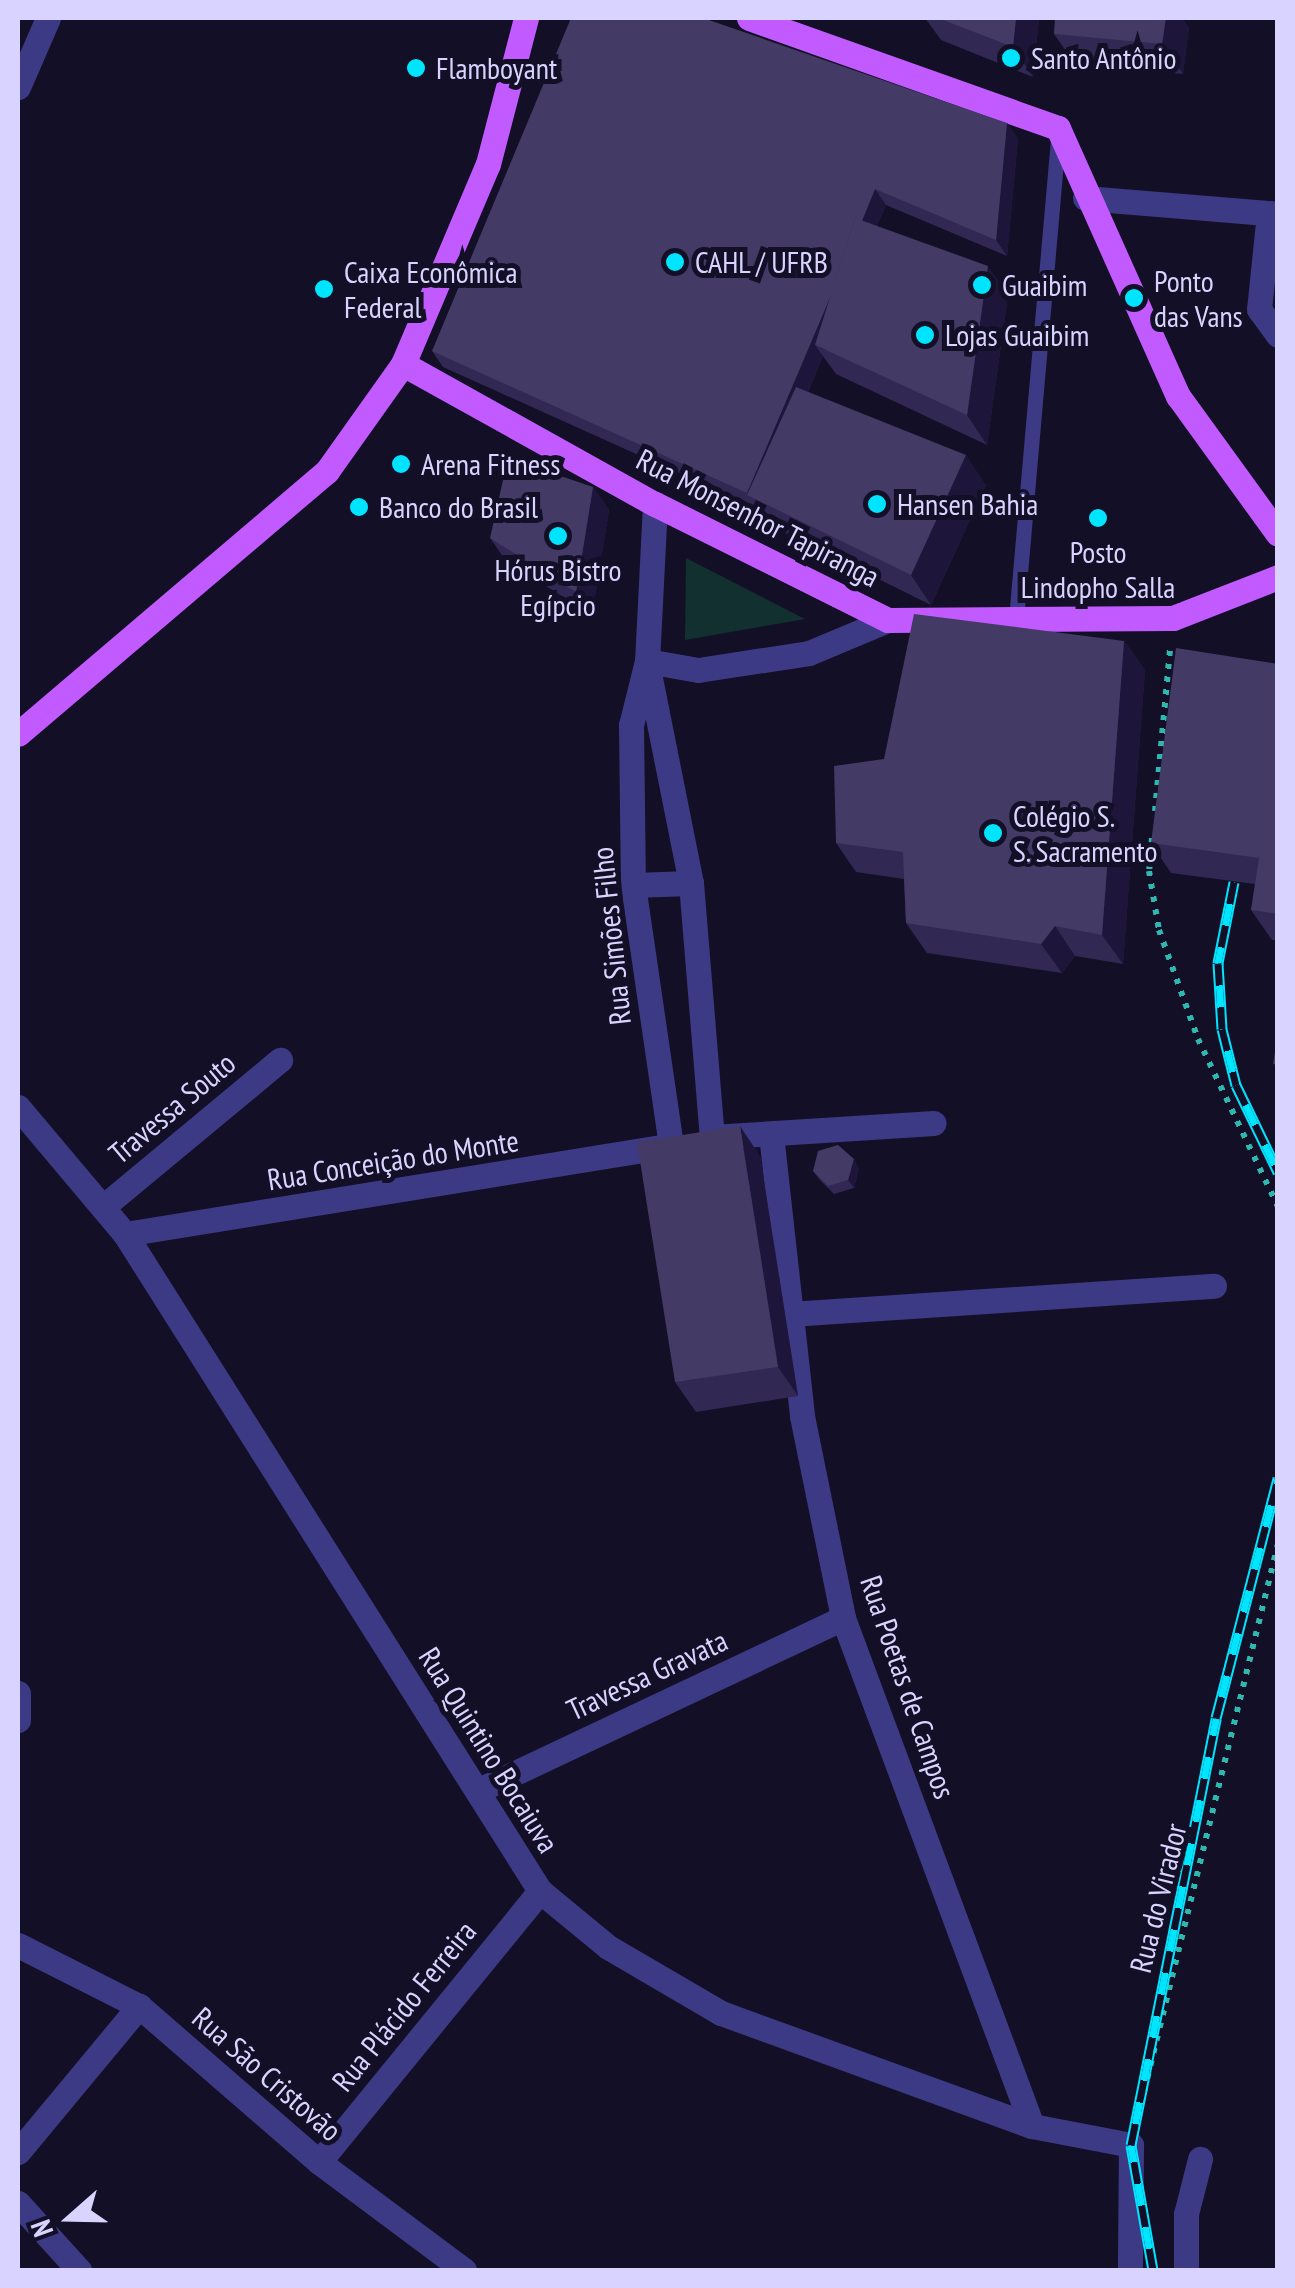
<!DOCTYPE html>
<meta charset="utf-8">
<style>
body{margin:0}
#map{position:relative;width:1295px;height:2288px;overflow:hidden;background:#130f26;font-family:"PT Sans Narrow",sans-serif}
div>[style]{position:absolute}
.green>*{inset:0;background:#12302f}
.path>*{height:6px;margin-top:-3px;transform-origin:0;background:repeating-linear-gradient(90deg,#2fb8b0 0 5px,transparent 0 13px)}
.service>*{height:15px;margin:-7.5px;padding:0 7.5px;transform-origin:7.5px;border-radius:7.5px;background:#3d3a85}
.minor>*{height:25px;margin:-12.5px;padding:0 12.5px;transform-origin:12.5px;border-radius:12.5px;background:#3d3a85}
.tertiary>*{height:25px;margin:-12.5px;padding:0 12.5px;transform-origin:12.5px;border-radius:12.5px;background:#3d3a85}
.primary>*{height:25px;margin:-12.5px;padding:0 12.5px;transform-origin:12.5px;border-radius:12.5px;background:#c25bff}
.rail>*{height:11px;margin-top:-5.5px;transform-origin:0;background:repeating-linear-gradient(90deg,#130f26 0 22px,#00e5ff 0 44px);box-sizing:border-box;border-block:2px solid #00e5ff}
.wall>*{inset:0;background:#312854}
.shaded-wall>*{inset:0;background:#1d163a}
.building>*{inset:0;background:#433a66}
.dots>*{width:28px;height:28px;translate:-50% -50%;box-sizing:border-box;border:5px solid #130f26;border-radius:50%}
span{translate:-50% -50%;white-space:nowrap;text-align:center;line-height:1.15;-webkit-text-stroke:10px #130f26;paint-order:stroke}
.poi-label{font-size:30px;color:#d9d4ff}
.left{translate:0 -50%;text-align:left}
.street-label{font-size:30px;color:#d9d4ff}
.frame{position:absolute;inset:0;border:20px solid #d9d4ff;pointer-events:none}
.north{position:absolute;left:20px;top:2168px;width:100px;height:100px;-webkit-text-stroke:8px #130f26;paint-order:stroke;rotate:250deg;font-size:28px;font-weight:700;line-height:40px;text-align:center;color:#d9d4ff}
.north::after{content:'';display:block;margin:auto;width:35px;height:45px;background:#d9d4ff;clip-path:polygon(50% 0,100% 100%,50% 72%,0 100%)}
</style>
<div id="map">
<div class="green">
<div style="clip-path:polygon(686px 558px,805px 619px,685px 640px)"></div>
</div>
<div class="path">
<div style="left:1155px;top:811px;width:163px;rotate:-84.7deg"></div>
<div style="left:1152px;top:838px;width:33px;rotate:95deg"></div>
<div style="left:1149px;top:871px;width:60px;rotate:80.4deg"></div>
<div style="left:1159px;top:930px;width:116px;rotate:70.3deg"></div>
<div style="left:1198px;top:1039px;width:186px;rotate:64.5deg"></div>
<div style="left:1138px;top:2116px;width:589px;rotate:-76.25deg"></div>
</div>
<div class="service">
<div style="left:1016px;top:619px;width:486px;rotate:-85deg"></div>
</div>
<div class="minor">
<div style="left:18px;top:87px;width:75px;rotate:-66.5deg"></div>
<div style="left:1269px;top:213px;width:97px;rotate:95.9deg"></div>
<div style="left:1259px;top:309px;width:32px;rotate:54deg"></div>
<div style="left:655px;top:504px;width:157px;rotate:92.9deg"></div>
<div style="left:647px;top:661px;width:66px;rotate:104deg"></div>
<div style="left:631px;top:725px;width:160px;rotate:89.3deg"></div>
<div style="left:633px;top:885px;width:263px;rotate:81.7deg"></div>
<div style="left:647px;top:661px;width:52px;rotate:10deg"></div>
<div style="left:698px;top:670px;width:112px;rotate:-8.7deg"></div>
<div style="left:809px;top:653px;width:86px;rotate:-22.7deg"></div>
<div style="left:647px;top:663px;width:224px;rotate:78.7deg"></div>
<div style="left:691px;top:883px;width:255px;rotate:85.3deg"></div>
<div style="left:633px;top:885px;width:58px;rotate:-2deg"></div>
<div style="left:18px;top:1107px;width:166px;rotate:49.9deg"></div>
<div style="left:125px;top:1234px;width:777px;rotate:57.72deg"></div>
<div style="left:540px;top:1891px;width:88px;rotate:39.5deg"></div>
<div style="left:608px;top:1947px;width:131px;rotate:30.3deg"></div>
<div style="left:721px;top:2013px;width:331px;rotate:20deg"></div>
<div style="left:1032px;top:2126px;width:101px;rotate:10.9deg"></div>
<div style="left:1131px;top:2145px;width:125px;rotate:90.5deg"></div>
<div style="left:771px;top:1134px;width:284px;rotate:83.7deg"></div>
<div style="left:802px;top:1416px;width:206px;rotate:78.5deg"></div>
<div style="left:843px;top:1618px;width:542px;rotate:69.59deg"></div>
<div style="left:712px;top:1137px;width:222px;rotate:-3.6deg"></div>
<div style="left:104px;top:1206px;width:229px;rotate:-39.7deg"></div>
<div style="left:125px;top:1234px;width:555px;rotate:-9.22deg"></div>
<div style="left:790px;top:1314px;width:425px;rotate:-3.8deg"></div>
<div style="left:18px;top:1693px;width:27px;rotate:90deg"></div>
<div style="left:477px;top:1791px;width:405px;rotate:-25.3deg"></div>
<div style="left:18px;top:1945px;width:136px;rotate:26.8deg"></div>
<div style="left:139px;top:2006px;width:238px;rotate:40.9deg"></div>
<div style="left:319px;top:2162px;width:181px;rotate:36.7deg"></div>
<div style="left:18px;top:2152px;width:190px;rotate:-50.3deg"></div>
<div style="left:319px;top:2162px;width:350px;rotate:-50.8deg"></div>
<div style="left:18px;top:2203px;width:91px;rotate:47.7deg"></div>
<div style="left:1186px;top:2270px;width:56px;rotate:-90deg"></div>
<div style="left:1186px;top:2214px;width:57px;rotate:-75.7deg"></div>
</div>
<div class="tertiary">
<div style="left:1085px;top:198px;width:194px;rotate:4.7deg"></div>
</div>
<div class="primary">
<div style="left:749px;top:18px;width:328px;rotate:19.6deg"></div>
<div style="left:1058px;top:128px;width:294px;rotate:65.9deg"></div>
<div style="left:1178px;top:396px;width:170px;rotate:54.1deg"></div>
<div style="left:403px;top:364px;width:288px;rotate:29.1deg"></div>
<div style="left:655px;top:504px;width:260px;rotate:26.5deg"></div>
<div style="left:888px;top:620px;width:285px;rotate:-0.4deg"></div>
<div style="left:1173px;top:618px;width:113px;rotate:-21.3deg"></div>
<div style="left:18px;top:734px;width:406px;rotate:-40.4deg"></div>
<div style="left:327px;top:471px;width:131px;rotate:-54.6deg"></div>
<div style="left:403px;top:364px;width:217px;rotate:-67deg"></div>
<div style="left:488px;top:164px;width:151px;rotate:-75.4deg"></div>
</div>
<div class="rail">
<div style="left:1234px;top:882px;width:83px;rotate:101.2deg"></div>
<div style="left:1218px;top:963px;width:66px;rotate:86.5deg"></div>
<div style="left:1222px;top:1029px;width:58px;rotate:76deg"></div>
<div style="left:1236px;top:1085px;width:97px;rotate:64.2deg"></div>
<div style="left:1153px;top:2270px;width:127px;rotate:-100deg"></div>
<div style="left:1131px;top:2145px;width:435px;rotate:-78.7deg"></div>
<div style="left:1216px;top:1718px;width:248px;rotate:-75.5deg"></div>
</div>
<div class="wall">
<div style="clip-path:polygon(925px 18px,1039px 18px,1033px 77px,941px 40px)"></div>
<div style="clip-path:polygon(1189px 27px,1183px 74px,1075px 64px,1054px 34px)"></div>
<div style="clip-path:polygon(1007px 123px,1018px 139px,1007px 256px,886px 205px,877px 226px,1008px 295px,987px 445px,836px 374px,823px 356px,808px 392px,986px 485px,931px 605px,767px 524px,756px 508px,443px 367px,432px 351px)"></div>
<div style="clip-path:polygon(593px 487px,609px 510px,592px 615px,506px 561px,490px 538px)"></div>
<div style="clip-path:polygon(1124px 641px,1145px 670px,1123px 964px,1075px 956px,1062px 973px,927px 953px,906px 923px,904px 879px,856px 872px,836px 843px,884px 759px)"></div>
<div style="clip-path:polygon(1278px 664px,1278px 940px,1272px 940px,1251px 910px,1255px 884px,1171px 873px,1151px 843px)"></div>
<div style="clip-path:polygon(760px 1156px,798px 1396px,696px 1412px,675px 1382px)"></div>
<div style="clip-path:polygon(859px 1168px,854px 1188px,834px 1194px,819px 1179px,813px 1171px)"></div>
</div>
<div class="shaded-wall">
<div style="clip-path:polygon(1016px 18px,1039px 18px,1033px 77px,1013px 47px)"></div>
<div style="clip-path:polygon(1166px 18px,1182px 18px,1189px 27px,1183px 74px,1162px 44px)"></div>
<div style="clip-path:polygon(1007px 123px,1018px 139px,1007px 256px,996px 240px)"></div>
<div style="clip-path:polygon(875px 189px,886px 205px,825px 350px,815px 345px,823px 356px,761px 502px,747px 493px)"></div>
<div style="clip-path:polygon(988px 266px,1008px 295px,987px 445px,967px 415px)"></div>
<div style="clip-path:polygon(966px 455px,986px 485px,931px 605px,911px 575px)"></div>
<div style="clip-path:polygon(593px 487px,609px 510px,592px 615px,576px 592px)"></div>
<div style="clip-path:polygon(1124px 641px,1145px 670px,1123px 964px,1102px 935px)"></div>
<div style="clip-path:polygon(1055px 926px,1075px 956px,1062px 973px,1041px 944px)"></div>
<div style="clip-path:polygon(740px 1126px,760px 1156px,798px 1396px,778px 1367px)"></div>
<div style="clip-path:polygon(854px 1159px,859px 1168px,854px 1188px,848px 1180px)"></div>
</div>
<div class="building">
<div style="clip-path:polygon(571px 18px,703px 18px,1007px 123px,996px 240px,875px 189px,862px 221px,855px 218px,832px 293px,747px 493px,432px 351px)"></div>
<div style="clip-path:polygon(938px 18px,1016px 18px,1013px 47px)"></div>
<div style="clip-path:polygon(1055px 18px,1166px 18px,1162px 44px,1054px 34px)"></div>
<div style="clip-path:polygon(855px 218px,988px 266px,967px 415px,815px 345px)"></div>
<div style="clip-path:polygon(796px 387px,966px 455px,911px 575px,747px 495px)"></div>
<div style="clip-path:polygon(508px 458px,593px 487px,576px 592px,490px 538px)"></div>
<div style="clip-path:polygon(914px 614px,1124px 641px,1102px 935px,1055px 926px,1041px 944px,906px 923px,903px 852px,836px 843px,834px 766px,884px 759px)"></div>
<div style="clip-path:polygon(1176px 648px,1278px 664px,1278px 914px,1251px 910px,1259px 858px,1151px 843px)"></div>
<div style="clip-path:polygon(1278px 1032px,1278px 1065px,1273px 1064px)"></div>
<div style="clip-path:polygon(740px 1126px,778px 1367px,675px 1382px,637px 1142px)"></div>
<div style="clip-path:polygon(838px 1145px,854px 1159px,848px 1180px,828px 1186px,813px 1171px,818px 1151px)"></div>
</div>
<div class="dots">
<div style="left:1011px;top:58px;background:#00e5ff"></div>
<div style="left:416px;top:68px;background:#00e5ff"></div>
<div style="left:675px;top:262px;background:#00e5ff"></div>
<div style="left:982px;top:285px;background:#00e5ff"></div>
<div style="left:324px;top:289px;background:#00e5ff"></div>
<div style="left:1134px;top:298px;background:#00e5ff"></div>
<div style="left:925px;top:335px;background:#00e5ff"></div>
<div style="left:401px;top:464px;background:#00e5ff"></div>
<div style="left:877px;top:504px;background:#00e5ff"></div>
<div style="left:359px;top:507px;background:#00e5ff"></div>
<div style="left:1098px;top:518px;background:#00e5ff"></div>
<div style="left:558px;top:536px;background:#00e5ff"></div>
<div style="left:993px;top:833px;background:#00e5ff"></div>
</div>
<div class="poi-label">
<span class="left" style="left:1031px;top:58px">Santo Antônio</span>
<span class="left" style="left:436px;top:68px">Flamboyant</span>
<span class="left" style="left:695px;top:262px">CAHL / UFRB</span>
<span class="left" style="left:344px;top:289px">Caixa Econômica<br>Federal</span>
<span class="left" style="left:1154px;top:298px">Ponto<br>das Vans</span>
<span class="left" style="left:1002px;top:285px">Guaibim</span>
<span class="left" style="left:945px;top:335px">Lojas Guaibim</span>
<span class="left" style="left:421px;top:464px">Arena Fitness</span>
<span class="left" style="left:897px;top:504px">Hansen Bahia</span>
<span class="left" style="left:379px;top:507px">Banco do Brasil</span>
<span style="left:1098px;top:569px">Posto<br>Lindopho Salla</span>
<span style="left:558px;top:587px">Hórus Bistro<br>Egípcio</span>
<span class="left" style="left:1013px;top:833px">Colégio S.<br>S. Sacramento</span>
</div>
<div class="street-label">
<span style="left:758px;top:518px;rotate:27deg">Rua Monsenhor Tapiranga</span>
<span style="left:611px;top:936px;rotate:-96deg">Rua Simões Filho</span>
<span style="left:172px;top:1108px;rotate:-40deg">Travessa Souto</span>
<span style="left:393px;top:1160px;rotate:-9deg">Rua Conceição do Monte</span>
<span style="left:647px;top:1675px;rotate:-25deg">Travessa Gravata</span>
<span style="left:908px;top:1687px;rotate:71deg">Rua Poetas de Campos</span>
<span style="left:489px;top:1750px;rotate:58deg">Rua Quintino Bocaiuva</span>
<span style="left:1158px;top:1898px;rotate:-76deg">Rua do Virador</span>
<span style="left:404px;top:2006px;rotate:-51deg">Rua Plácido Ferreira</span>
<span style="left:267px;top:2074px;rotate:41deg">Rua São Cristovão</span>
</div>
<div class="frame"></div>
<div class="north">N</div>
</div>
